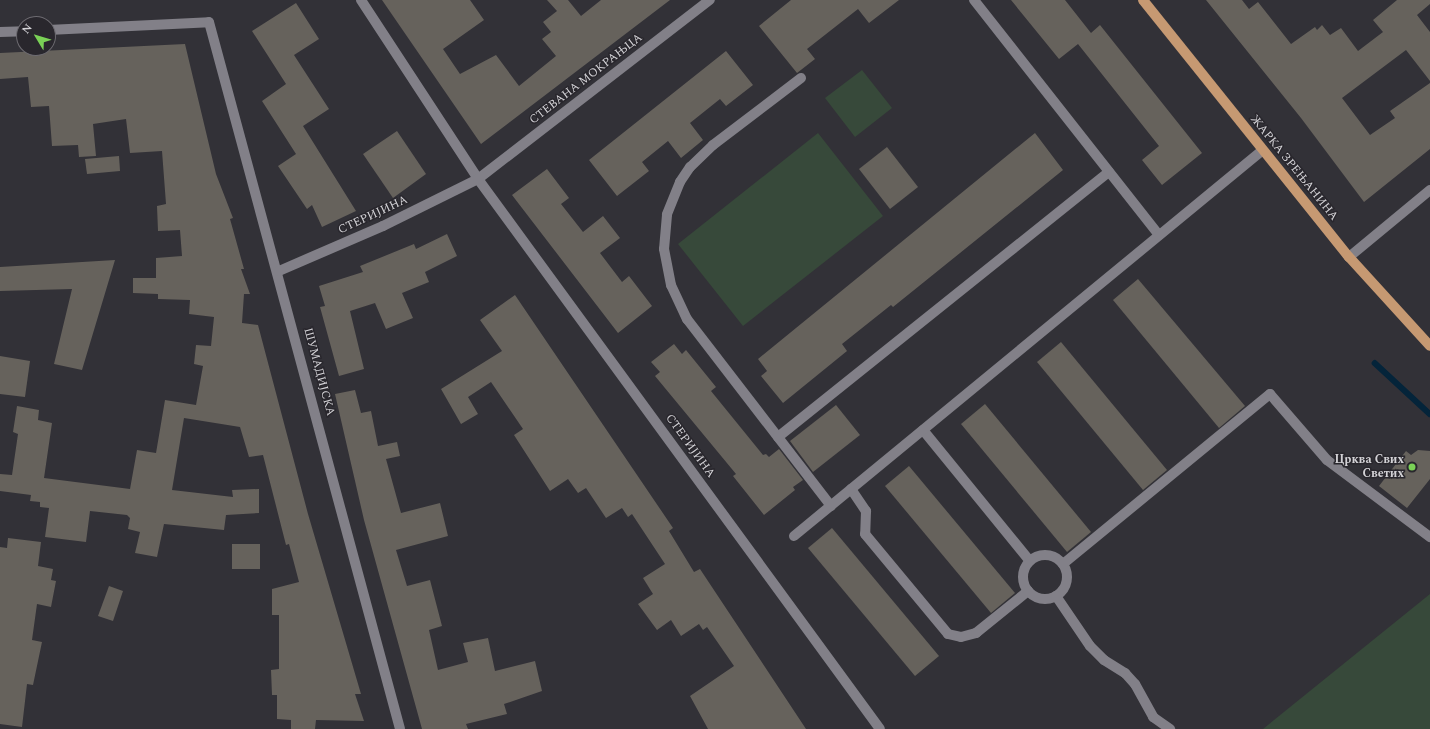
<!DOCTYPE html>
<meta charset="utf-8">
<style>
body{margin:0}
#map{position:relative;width:1430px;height:729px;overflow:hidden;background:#323137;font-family:Spectral,serif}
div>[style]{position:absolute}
.green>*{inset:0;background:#37493a}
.stream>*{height:5.5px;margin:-2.75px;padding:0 2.75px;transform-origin:2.75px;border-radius:2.75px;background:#04243a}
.building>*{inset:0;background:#66625c}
.minor>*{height:10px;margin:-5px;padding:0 5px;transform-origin:5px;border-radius:5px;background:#828088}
.minor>.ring{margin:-5px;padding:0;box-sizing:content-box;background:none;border:10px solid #828088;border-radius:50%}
.major>*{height:10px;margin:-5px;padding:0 5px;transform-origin:5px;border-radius:5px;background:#c69972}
.dots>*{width:11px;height:11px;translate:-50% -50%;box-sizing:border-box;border:2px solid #29272d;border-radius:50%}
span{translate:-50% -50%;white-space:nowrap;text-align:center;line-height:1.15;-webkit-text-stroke:3px #29272d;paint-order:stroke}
.street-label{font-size:12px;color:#d3d2d6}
.poi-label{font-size:12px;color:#d3d2d6;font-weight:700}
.right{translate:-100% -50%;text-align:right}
.north{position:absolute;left:16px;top:16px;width:40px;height:40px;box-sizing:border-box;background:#29272d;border:1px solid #6d6b71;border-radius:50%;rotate:308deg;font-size:11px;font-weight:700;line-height:16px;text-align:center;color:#d3d2d6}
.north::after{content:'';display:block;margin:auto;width:14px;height:18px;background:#7ad156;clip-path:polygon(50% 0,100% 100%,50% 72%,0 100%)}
</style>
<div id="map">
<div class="green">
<div style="clip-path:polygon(862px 70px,892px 108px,855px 137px,825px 98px)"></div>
<div style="clip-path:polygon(818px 133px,883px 216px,743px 326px,678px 244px)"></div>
<div style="clip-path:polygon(1430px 594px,1430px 729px,1263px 729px)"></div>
</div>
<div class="stream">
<div style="left:1375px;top:363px;width:75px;rotate:42.8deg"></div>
</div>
<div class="building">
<div style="clip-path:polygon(382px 0,470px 0,484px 20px,443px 49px,460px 74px,496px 55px,519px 86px,556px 56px,542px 39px,551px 32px,543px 22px,557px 11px,547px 0,568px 0,581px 16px,601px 0,670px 0,481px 144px)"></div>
<div style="clip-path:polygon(791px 0,899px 0,869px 23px,858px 9px,807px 49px,815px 59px,797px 73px,759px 26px)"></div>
<div style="clip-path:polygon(1011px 0,1065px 0,1091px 33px,1100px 25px,1202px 153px,1162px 185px,1142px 160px,1159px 146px,1078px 44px,1059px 59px)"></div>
<div style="clip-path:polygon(1206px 0,1242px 0,1249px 9px,1258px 2px,1291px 44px,1315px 27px,1317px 30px,1322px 25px,1330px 35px,1341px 28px,1358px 51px,1383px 32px,1373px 20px,1397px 0,1430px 0,1430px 4px,1417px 15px,1430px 32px,1430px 81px,1406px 50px,1342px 98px,1370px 135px,1395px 118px,1390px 111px,1430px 83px,1430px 149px,1364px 202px,1301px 118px)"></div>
<div style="clip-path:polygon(296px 3px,319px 39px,294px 55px,329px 109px,303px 126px,356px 211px,322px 227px,312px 205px,307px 209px,278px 166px,296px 154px,262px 101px,286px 84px,252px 31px)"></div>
<div style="clip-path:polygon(185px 44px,216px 174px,233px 218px,230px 219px,244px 269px,241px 269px,250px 294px,244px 294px,242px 323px,258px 325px,308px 514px,361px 694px,355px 694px,364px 721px,316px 720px,315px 729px,291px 729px,291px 720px,277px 719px,277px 695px,272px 695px,271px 670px,279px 669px,279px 615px,272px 615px,272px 589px,299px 582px,289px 544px,286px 545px,263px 455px,249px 457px,240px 427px,184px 418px,172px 490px,233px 497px,232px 490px,259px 489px,259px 513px,226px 515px,224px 530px,164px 524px,157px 557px,135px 553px,140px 532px,128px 529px,130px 518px,127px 515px,90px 511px,86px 542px,45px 537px,49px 508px,40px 507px,40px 502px,30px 501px,31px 495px,0 491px,0 474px,12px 475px,18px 434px,13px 432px,17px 406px,39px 410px,38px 420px,52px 423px,44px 478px,130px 489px,137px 450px,156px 453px,165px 400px,196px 405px,203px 366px,194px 364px,196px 345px,211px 346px,214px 317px,189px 314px,190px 300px,158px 299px,158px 294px,133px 293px,133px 278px,156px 278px,156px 258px,182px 256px,180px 230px,158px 231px,157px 206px,166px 204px,162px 151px,130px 153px,126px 119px,93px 124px,96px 156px,79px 157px,78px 145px,52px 146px,49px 106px,31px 107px,28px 77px,0 79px,0 53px)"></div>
<div style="clip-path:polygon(726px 51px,753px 85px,726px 106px,720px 99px,690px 123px,703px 140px,681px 158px,668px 141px,642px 162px,649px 171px,617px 196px,589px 160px)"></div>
<div style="clip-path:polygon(397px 131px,426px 174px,393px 198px,363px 154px)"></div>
<div style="clip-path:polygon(1035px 133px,1063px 170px,893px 307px,891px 305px,842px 344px,847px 351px,783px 403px,761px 376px,767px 371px,758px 359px)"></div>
<div style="clip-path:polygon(887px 147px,918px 187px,890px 209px,859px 169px)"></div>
<div style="clip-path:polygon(119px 156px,120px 171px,87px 174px,85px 159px)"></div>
<div style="clip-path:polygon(547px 169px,569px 198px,561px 204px,583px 232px,603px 216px,620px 238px,600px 253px,622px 282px,629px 276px,652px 306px,618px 333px,512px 195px)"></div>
<div style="clip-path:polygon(447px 234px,457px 256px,425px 272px,429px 282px,402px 293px,413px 318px,386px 329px,375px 303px,350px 311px,364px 369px,339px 376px,320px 307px,325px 306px,319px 286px,363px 272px,360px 266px,414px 244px,416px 249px)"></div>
<div style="clip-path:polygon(115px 260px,82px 370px,54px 364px,72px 289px,0 291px,0 267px)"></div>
<div style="clip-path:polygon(1138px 279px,1245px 406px,1219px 428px,1113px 300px)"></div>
<div style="clip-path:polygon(515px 295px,673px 528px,669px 531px,694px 572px,700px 569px,806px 729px,708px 729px,690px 696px,734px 666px,707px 627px,703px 630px,699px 624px,681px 636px,671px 620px,657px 630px,638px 604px,653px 594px,643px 578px,665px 564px,632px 514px,628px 517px,622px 508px,606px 518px,586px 488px,578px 493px,568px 479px,550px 491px,514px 435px,523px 429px,491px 382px,468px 397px,478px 414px,461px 424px,441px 389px,502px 351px,480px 320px)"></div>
<div style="clip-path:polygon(1061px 342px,1167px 470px,1143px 490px,1037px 362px)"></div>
<div style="clip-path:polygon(674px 344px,682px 354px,686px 350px,716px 387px,711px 391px,763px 455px,766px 454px,769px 457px,779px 449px,803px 480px,793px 487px,795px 490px,764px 515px,733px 476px,736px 474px,655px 376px,660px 372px,651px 362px)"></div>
<div style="clip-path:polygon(0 356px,30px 361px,25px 397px,0 394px)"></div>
<div style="clip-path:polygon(355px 390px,361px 413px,371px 411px,378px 446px,397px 442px,400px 456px,386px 459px,401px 513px,440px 503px,448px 536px,396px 550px,407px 586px,430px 580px,442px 626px,429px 630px,438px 670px,468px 662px,463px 643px,488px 638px,495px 671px,535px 661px,542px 691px,504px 704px,507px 714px,466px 724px,468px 729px,422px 729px,364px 520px,335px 394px)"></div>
<div style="clip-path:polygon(985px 404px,1091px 532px,1067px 552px,961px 424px)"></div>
<div style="clip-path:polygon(836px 405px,860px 435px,813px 472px,790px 441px)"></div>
<div style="clip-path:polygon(1418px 450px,1430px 451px,1430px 479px,1407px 508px,1379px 486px,1406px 451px,1411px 455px)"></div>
<div style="clip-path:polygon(909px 466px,1015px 593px,991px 613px,885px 486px)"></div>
<div style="clip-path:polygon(832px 528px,939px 656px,915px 676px,808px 548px)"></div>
<div style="clip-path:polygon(8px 538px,41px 542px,38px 566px,53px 569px,51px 580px,56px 581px,51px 607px,37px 604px,32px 640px,42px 642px,33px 685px,27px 684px,22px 727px,0 724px,0 547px,7px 548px)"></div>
<div style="clip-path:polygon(232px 544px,260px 544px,260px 569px,232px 569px)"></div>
<div style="clip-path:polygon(109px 586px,123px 591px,113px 621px,98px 616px)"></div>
</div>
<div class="minor">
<div style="left:361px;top:0;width:214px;rotate:56.8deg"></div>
<div style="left:478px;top:179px;width:681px;rotate:53.84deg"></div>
<div style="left:974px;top:0;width:299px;rotate:51.8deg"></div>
<div style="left:48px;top:30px;width:161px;rotate:-2.8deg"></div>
<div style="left:209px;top:22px;width:732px;rotate:74.88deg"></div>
<div style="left:0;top:32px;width:24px;rotate:-2deg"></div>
<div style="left:801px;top:78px;width:111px;rotate:142.7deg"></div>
<div style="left:713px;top:145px;width:32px;rotate:136deg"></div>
<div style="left:690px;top:167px;width:18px;rotate:124deg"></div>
<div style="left:680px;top:182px;width:35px;rotate:112deg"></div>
<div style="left:667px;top:215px;width:34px;rotate:95deg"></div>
<div style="left:664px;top:249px;width:37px;rotate:79deg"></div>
<div style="left:671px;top:285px;width:38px;rotate:65deg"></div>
<div style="left:687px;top:319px;width:236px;rotate:52.4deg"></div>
<div style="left:1349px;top:257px;width:105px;rotate:-39.6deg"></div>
<div style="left:279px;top:271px;width:113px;rotate:-23.4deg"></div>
<div style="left:383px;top:226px;width:106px;rotate:-26.3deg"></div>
<div style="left:478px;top:179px;width:293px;rotate:-37.7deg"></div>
<div style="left:923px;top:430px;width:169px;rotate:50.8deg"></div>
<div style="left:778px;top:437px;width:424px;rotate:-38.7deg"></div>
<div style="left:851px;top:489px;width:27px;rotate:56deg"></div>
<div style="left:866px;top:511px;width:23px;rotate:92deg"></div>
<div style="left:865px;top:534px;width:130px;rotate:50.3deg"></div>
<div style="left:948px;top:634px;width:13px;rotate:13deg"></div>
<div style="left:961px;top:637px;width:16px;rotate:-15deg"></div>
<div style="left:976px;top:633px;width:67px;rotate:-38.9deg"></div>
<div style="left:794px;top:536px;width:607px;rotate:-39.46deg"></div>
<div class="ring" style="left:1023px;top:555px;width:34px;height:34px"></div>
<div style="left:1063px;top:564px;width:268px;rotate:-39.4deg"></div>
<div style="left:1270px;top:394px;width:87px;rotate:49.2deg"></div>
<div style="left:1327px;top:460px;width:129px;rotate:36.8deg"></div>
<div style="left:1056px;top:596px;width:60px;rotate:55.8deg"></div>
<div style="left:1090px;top:646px;width:20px;rotate:45deg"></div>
<div style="left:1104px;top:660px;width:25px;rotate:32deg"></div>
<div style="left:1125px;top:673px;width:15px;rotate:48deg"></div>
<div style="left:1135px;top:684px;width:38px;rotate:61deg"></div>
<div style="left:1153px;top:717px;width:21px;rotate:35deg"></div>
</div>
<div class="major">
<div style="left:1143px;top:0;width:329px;rotate:51.3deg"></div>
<div style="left:1349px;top:257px;width:120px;rotate:47.7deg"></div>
</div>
<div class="dots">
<div style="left:1412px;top:467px;background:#7ad156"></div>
</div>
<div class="street-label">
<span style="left:586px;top:79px;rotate:-38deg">СТЕВАНА МОКРАЊЦА</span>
<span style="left:1294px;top:168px;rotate:51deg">ЖАРКА ЗРЕЊАНИНА</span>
<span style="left:373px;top:215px;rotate:-25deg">СТЕРИЈИНА</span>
<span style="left:319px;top:372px;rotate:75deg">ШУМАДИЈСКА</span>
<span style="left:690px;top:446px;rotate:54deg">СТЕРИЈИНА</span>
</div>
<div class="poi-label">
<span class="right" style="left:1404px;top:467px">Црква Свих<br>Светих</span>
</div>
<div class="north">N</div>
</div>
